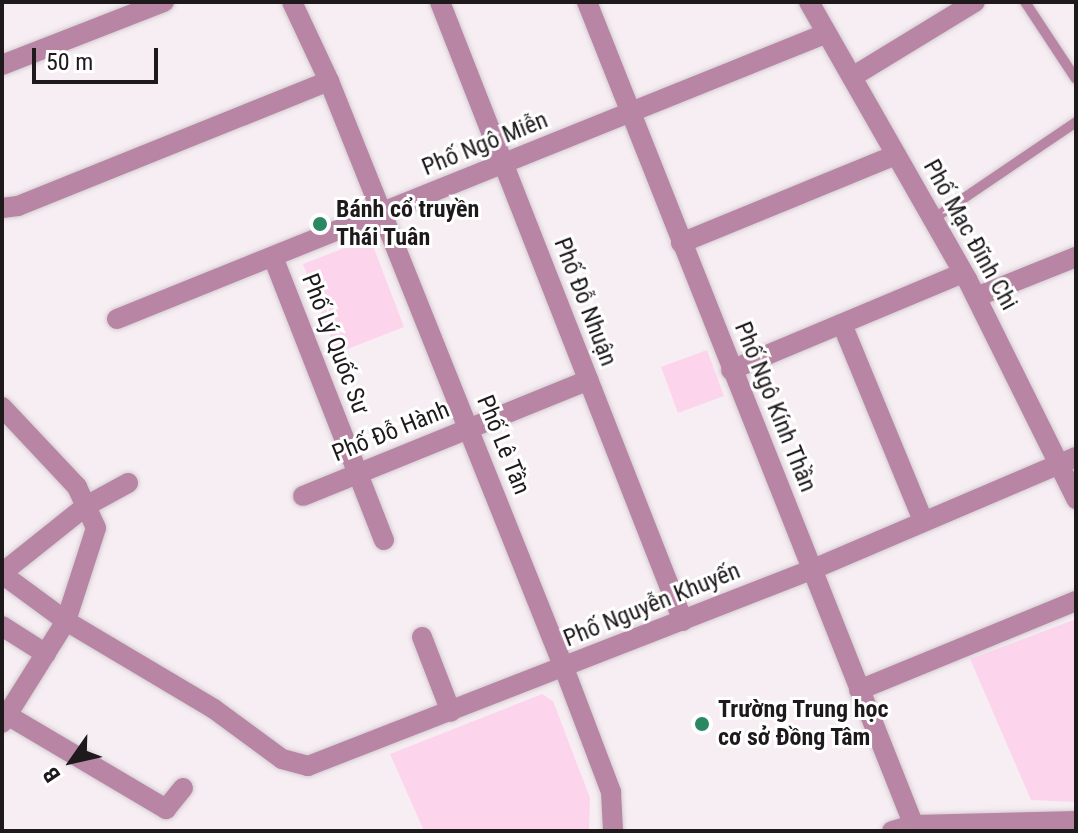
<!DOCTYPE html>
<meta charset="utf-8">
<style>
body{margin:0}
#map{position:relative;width:1078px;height:833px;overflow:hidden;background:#f7eef3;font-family:"Roboto Condensed",sans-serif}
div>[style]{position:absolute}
.green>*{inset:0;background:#fcd5ed}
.roads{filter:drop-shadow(0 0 2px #d4ccd1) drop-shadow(0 0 2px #d4ccd1)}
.service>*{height:10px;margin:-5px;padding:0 5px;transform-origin:5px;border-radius:5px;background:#b885a5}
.minor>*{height:20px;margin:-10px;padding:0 10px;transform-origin:10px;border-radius:10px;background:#b885a5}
.dots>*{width:22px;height:22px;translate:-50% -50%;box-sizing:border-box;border:4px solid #fff;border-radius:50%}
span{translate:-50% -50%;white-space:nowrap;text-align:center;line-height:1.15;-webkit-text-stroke:6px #fff;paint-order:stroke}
.street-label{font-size:24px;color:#1e1a1c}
.poi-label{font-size:24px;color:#1e1a1c;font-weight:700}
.left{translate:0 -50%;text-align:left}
.frame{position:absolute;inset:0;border:4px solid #1e1a1c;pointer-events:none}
.north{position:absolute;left:32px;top:721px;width:80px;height:80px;-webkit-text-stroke:6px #fff;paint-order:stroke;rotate:236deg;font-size:22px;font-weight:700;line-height:32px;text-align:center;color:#1e1a1c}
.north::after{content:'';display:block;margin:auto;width:28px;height:36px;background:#1e1a1c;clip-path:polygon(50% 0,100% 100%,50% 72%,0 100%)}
.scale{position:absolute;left:32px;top:48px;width:126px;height:36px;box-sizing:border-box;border:4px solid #1e1a1c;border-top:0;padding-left:10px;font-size:24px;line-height:28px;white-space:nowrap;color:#1e1a1c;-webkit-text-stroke:6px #fff;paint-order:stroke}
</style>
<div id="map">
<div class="green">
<div style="clip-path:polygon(370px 238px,404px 327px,337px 353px,303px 264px)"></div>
<div style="clip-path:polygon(707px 350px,724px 396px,678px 413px,661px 367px)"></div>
<div style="clip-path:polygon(1076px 619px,1076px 802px,1031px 800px,970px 659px)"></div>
<div style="clip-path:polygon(542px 694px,553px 701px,590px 798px,589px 831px,424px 831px,390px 754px)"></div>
</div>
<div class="roads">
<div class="service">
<div style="left:1025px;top:2px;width:92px;rotate:56.5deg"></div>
<div style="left:933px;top:219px;width:173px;rotate:-34.1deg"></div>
</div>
<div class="minor">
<div style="left:292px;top:2px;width:87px;rotate:64.9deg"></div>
<div style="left:329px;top:81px;width:632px;rotate:68.18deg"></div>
<div style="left:564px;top:668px;width:133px;rotate:69.2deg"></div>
<div style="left:611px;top:792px;width:39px;rotate:87deg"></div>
<div style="left:440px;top:2px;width:665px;rotate:68.57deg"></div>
<div style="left:587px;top:2px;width:892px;rotate:68.35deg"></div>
<div style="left:809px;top:2px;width:319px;rotate:60.3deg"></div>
<div style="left:967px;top:279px;width:246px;rotate:63.6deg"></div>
<div style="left:2px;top:65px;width:174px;rotate:-21.3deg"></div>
<div style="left:852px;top:77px;width:144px;rotate:-31.4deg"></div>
<div style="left:2px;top:208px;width:16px;rotate:-7deg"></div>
<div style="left:18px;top:206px;width:335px;rotate:-21.9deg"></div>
<div style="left:681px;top:243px;width:232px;rotate:-22.3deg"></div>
<div style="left:273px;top:257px;width:304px;rotate:68.6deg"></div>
<div style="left:976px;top:297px;width:108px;rotate:-21.8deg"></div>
<div style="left:117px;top:319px;width:765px;rotate:-21.94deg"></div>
<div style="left:842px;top:324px;width:213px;rotate:67.6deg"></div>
<div style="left:731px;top:370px;width:251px;rotate:-22.7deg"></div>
<div style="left:2px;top:407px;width:110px;rotate:46.8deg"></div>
<div style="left:77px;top:487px;width:45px;rotate:65.1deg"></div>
<div style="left:96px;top:528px;width:98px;rotate:107.9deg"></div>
<div style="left:66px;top:621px;width:120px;rotate:122.1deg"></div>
<div style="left:303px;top:496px;width:308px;rotate:-22.1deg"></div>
<div style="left:2px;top:573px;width:107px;rotate:-38.6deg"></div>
<div style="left:86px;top:506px;width:48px;rotate:-28.7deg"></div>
<div style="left:2px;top:574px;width:79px;rotate:36.3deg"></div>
<div style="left:66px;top:621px;width:172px;rotate:30.7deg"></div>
<div style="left:214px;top:709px;width:84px;rotate:36.3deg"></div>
<div style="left:282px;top:759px;width:27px;rotate:15deg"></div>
<div style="left:308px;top:766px;width:540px;rotate:-21.29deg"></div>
<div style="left:811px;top:570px;width:288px;rotate:-23.1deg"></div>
<div style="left:2px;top:626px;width:52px;rotate:32.5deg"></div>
<div style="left:422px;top:637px;width:80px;rotate:68.9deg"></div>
<div style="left:859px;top:690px;width:235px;rotate:-22.3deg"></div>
<div style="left:7px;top:715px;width:185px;rotate:30.6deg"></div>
<div style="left:166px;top:809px;width:27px;rotate:-51deg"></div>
<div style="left:892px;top:831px;width:22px;rotate:-16deg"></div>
<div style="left:913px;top:825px;width:163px;rotate:-1.4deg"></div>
</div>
</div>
<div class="dots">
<div style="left:320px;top:224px;background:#2a8962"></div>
<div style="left:702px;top:724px;background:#2a8962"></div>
</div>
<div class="street-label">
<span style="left:485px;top:144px;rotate:-22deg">Phố Ngô Miễn</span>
<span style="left:970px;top:235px;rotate:61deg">Phố Mạc Đĩnh Chi</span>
<span style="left:585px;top:302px;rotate:69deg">Phố Đỗ Nhuận</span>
<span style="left:335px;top:344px;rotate:69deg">Phố Lý Quốc Sư</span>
<span style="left:775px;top:407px;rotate:68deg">Phố Ngô Kính Thần</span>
<span style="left:391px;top:432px;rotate:-22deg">Phố Đỗ Hành</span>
<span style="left:503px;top:445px;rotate:68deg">Phố Lê Tần</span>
<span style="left:652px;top:605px;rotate:-22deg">Phố Nguyễn Khuyến</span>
</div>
<div class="poi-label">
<span class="left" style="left:336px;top:224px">Bánh cổ truyền<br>Thái Tuân</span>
<span class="left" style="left:718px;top:724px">Trường Trung học<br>cơ sở Đồng Tâm</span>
</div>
<div class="frame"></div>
<div class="north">B</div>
<div class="scale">50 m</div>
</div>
